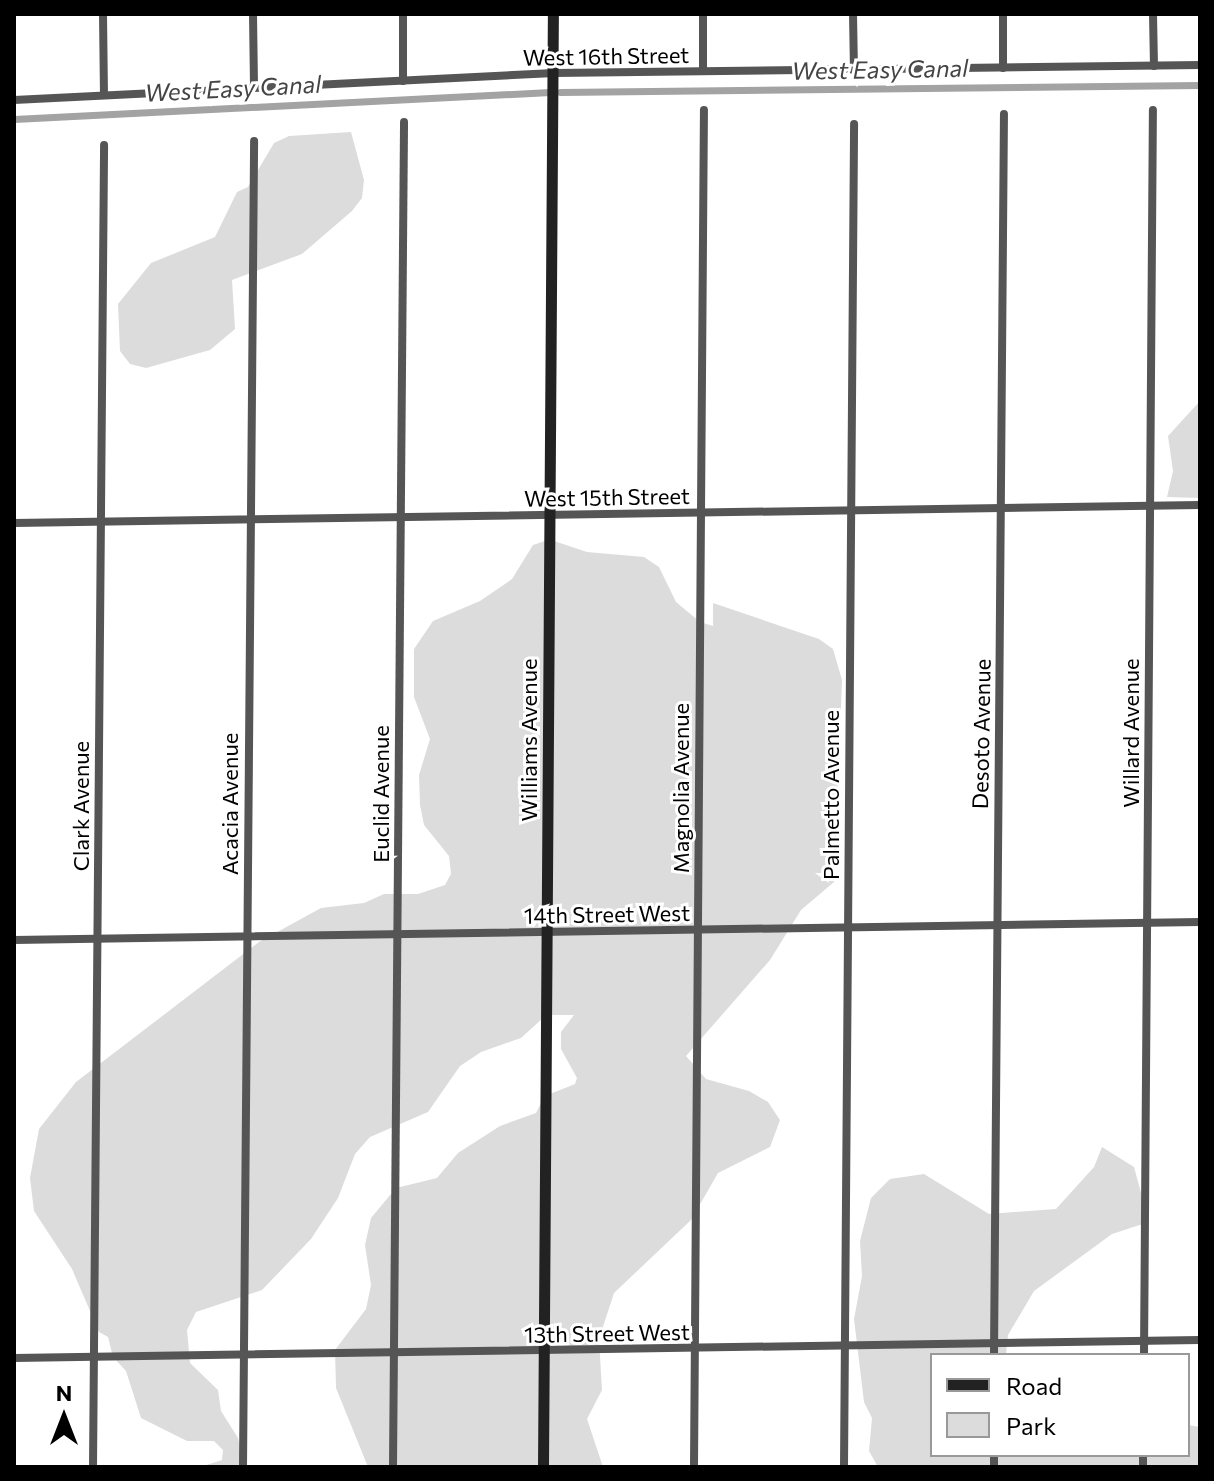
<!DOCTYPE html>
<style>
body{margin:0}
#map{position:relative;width:1214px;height:1481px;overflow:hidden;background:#fff;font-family:Commissioner,sans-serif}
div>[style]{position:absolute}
.green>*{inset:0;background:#dcdcdc}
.canal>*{height:7px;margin:-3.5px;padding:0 3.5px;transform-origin:3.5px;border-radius:3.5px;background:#a3a3a3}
.street>*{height:8px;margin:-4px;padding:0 4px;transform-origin:4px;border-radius:4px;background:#555}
.secondary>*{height:11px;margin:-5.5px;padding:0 5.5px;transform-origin:5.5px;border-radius:5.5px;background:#222}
span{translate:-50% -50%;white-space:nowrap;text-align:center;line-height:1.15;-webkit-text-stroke:6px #fff;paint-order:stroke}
.street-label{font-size:22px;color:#000}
.water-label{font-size:24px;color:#444;font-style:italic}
.frame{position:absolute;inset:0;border:16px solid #000;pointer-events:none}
.legend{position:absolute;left:930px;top:1353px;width:260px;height:104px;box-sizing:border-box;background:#fff;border:2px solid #999;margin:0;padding:10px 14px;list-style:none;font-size:24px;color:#000}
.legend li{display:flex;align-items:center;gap:16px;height:40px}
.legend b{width:40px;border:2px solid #999}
.north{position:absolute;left:24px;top:1377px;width:80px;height:80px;-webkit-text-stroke:6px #fff;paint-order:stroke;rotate:0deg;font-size:22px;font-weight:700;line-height:32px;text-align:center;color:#000}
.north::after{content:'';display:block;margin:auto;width:28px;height:36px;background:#000;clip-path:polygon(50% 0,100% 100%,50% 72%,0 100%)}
</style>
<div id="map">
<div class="green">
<div style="clip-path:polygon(351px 132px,364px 180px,362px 198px,352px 211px,302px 254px,232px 280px,235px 329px,210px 350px,146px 368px,130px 364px,120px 351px,118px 304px,151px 263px,215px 237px,237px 192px,248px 187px,274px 143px,289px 136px)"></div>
<div style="clip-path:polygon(1200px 401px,1200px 498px,1167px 497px,1173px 471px,1168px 436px)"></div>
<div style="clip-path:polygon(545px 541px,543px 1018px,521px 1038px,481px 1052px,460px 1066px,428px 1112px,370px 1137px,355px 1154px,338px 1198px,311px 1239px,262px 1290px,196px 1312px,187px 1330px,190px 1363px,218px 1390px,221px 1411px,238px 1438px,244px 1467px,200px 1467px,222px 1460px,223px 1450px,214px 1441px,187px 1441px,141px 1418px,126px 1371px,113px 1357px,108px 1337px,99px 1332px,72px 1269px,34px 1211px,30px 1178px,39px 1129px,76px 1082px,259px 942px,321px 908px,364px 903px,384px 894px,418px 894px,445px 885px,451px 874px,449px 856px,424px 825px,420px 805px,419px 775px,430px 739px,414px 697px,414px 649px,433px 621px,480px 601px,512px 579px,533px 545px)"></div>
<div style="clip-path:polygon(554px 541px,587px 552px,644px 557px,659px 567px,676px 602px,700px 622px,713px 626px,713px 603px,819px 639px,833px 649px,842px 680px,834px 882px,801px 910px,770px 960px,686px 1056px,706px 1079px,749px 1091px,768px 1102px,780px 1120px,770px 1147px,718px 1173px,691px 1220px,614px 1293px,599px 1339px,602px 1390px,587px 1419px,603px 1467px,547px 1467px,550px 1094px,575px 1084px,577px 1078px,561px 1049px,561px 1032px,574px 1015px,550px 1015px)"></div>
<div style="clip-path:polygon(542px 1101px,540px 1467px,368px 1467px,336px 1388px,335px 1350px,366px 1309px,371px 1285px,365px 1245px,371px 1218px,396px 1188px,437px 1178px,458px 1153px,500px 1126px,536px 1113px)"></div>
<div style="clip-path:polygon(1102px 1147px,1134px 1167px,1149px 1222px,1112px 1234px,1034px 1291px,1008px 1335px,1006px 1355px,932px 1355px,932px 1455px,1188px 1455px,1188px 1425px,1200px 1427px,1200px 1467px,878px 1467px,869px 1451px,872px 1418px,864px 1402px,854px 1319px,862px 1276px,860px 1241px,871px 1198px,890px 1179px,924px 1174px,989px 1214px,1056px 1209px,1094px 1167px)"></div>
</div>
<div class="canal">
<div style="left:560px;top:92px;width:640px;rotate:-0.63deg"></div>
<div style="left:14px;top:119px;width:537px;rotate:-2.88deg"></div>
</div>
<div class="street">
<div style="left:103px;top:14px;width:81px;rotate:89.3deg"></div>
<div style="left:253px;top:14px;width:74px;rotate:89.2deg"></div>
<div style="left:403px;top:14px;width:67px;rotate:90deg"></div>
<div style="left:703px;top:14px;width:57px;rotate:90deg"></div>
<div style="left:853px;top:14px;width:56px;rotate:89deg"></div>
<div style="left:1003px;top:14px;width:54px;rotate:90deg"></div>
<div style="left:1153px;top:14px;width:52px;rotate:88.9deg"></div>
<div style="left:14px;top:100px;width:541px;rotate:-2.86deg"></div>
<div style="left:554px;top:73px;width:646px;rotate:-0.71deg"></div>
<div style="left:14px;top:523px;width:1186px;rotate:-0.87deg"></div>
<div style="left:14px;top:940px;width:1186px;rotate:-0.87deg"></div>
<div style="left:994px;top:1355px;width:1241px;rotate:-89.54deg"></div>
<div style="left:1144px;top:1355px;width:1245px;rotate:-89.59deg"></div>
<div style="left:14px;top:1358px;width:1186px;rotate:-0.87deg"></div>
<div style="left:93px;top:1467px;width:1322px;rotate:-89.52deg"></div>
<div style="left:243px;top:1467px;width:1326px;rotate:-89.52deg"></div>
<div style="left:393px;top:1467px;width:1345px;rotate:-89.53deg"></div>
<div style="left:694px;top:1467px;width:1357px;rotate:-89.58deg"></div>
<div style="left:844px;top:1467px;width:1343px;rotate:-89.57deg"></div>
<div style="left:994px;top:1467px;width:12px;rotate:-90deg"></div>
<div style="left:1143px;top:1467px;width:12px;rotate:-90deg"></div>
</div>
<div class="secondary">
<div style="left:543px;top:1467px;width:1453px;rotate:-89.61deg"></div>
</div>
<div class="street-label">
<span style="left:606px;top:56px;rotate:-1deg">West 16th Street</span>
<span style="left:607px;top:497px;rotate:-1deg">West 15th Street</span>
<span style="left:1131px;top:733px;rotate:-90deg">Willard Avenue</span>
<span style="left:981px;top:734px;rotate:-89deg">Desoto Avenue</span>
<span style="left:529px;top:740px;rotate:-90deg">Williams Avenue</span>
<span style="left:681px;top:788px;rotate:-90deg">Magnolia Avenue</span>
<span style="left:381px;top:794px;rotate:-90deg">Euclid Avenue</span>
<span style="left:831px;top:795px;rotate:-90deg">Palmetto Avenue</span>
<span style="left:230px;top:804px;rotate:-90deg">Acacia Avenue</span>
<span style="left:81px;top:806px;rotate:-90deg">Clark Avenue</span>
<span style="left:607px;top:914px;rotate:-1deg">14th Street West</span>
<span style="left:607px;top:1333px;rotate:-1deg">13th Street West</span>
</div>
<div class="water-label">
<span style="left:880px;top:69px;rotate:-1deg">West Easy Canal</span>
<span style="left:233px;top:88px;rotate:-3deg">West Easy Canal</span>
</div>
<div class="frame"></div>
<ul class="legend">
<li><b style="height:10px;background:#222"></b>Road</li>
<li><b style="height:22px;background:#dcdcdc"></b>Park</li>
</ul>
<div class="north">N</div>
</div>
